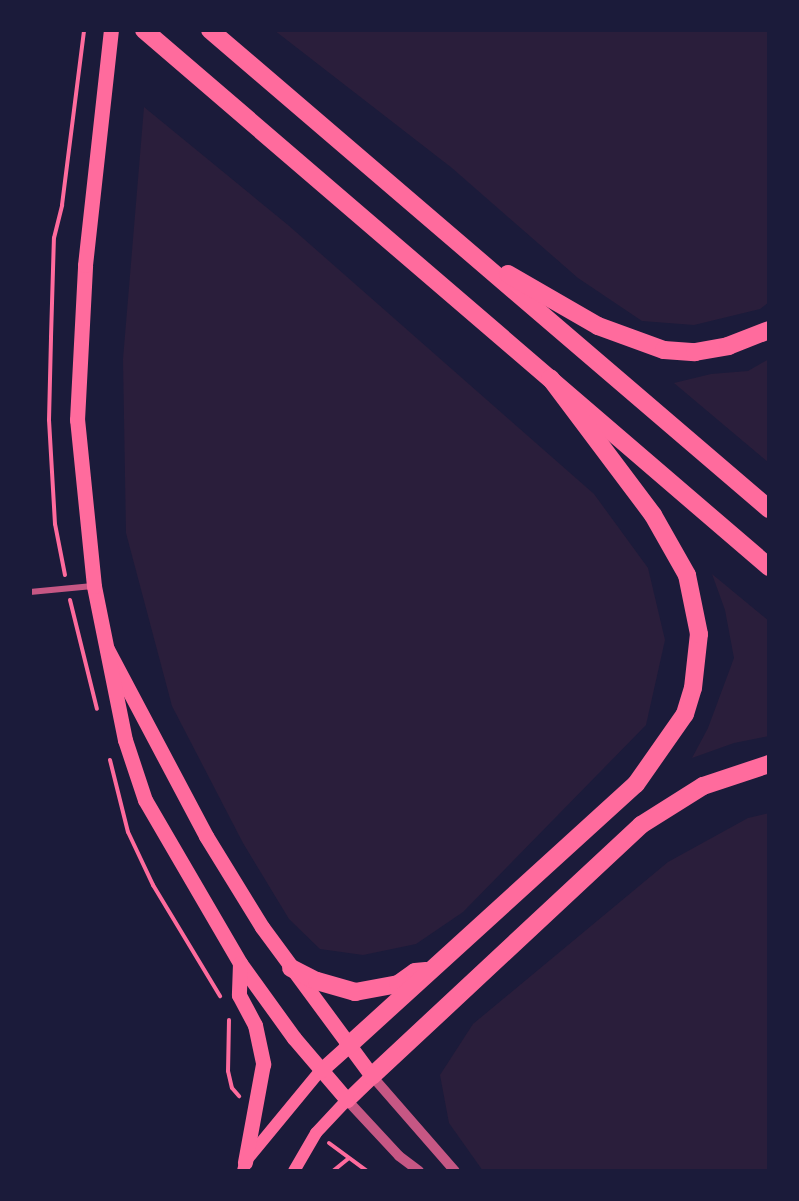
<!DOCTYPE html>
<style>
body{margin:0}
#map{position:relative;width:799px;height:1201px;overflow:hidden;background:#1b1b3a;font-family:"Work Sans",sans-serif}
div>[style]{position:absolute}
.green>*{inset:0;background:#2a1e3b}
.path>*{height:4px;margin:-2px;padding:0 2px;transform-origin:2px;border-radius:2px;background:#ff6b9d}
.minor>*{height:6px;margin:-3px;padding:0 3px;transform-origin:3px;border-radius:3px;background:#c65784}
.tertiary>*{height:10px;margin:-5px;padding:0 5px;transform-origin:5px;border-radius:5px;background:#c65784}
.secondary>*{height:12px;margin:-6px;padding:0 6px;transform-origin:6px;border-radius:6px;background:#ff6b9d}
.primary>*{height:15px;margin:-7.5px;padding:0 7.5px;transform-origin:7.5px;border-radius:7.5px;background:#ff6b9d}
.motorway>*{height:18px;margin:-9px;padding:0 9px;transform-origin:9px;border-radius:9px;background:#ff6b9d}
span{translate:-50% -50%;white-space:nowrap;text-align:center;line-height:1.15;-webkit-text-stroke:5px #1b1b3a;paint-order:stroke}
.frame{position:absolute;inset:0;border:32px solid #1b1b3a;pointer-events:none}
</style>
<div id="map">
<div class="green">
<div style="clip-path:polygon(274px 30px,769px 30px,769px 302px,760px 309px,694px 325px,642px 321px,578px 278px,452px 168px)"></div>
<div style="clip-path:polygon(144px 107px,288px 225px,594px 494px,648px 568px,665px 640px,646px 725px,463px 912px,416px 944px,363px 955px,320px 949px,289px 919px,243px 843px,172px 706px,126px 533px,123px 359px)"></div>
<div style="clip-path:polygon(769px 359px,769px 463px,674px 383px,711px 374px,748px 371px)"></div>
<div style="clip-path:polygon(712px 574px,769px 621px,769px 736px,734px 743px,692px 758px,708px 728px,734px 658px,725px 610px)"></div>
<div style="clip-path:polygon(769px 813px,769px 1171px,483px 1171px,449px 1123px,440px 1075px,473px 1024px,668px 862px,748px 818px)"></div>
</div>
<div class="path">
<div style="left:65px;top:575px;width:52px;rotate:-101.1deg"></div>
<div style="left:55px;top:524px;width:104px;rotate:-93.3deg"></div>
<div style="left:49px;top:420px;width:83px;rotate:-88.6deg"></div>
<div style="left:51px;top:337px;width:99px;rotate:-88.3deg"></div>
<div style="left:54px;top:238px;width:34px;rotate:-76deg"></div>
<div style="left:62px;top:205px;width:176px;rotate:-82.8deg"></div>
<div style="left:70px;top:600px;width:112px;rotate:76.1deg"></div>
<div style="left:110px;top:760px;width:74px;rotate:76deg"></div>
<div style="left:128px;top:832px;width:59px;rotate:64.7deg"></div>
<div style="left:153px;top:885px;width:130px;rotate:58.9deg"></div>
<div style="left:229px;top:1020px;width:51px;rotate:91.1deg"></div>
<div style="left:228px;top:1071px;width:17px;rotate:77deg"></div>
<div style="left:232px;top:1088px;width:11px;rotate:49deg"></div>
<div style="left:329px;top:1143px;width:47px;rotate:36.4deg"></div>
<div style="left:333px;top:1171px;width:19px;rotate:-39deg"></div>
</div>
<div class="minor">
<div style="left:30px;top:592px;width:63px;rotate:-5.4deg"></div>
</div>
<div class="tertiary">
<div style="left:372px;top:1076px;width:126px;rotate:48.9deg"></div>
<div style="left:347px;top:1100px;width:76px;rotate:47.1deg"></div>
<div style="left:399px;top:1156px;width:25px;rotate:37deg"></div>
</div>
<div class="secondary">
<div style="left:243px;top:1171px;width:9px;rotate:-77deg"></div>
<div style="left:245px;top:1162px;width:118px;rotate:-50.5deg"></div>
<div style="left:294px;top:1171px;width:44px;rotate:-59.9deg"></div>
<div style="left:316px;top:1133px;width:45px;rotate:-46.8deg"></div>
</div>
<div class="primary">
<div style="left:107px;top:649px;width:212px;rotate:62.1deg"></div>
<div style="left:206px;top:836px;width:107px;rotate:58.4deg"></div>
<div style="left:262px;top:927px;width:185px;rotate:53.6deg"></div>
<div style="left:372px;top:1076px;width:35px;rotate:136deg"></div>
<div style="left:347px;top:1100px;width:82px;rotate:-130.5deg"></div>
<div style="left:294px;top:1038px;width:92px;rotate:-125.8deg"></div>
<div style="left:240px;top:963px;width:189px;rotate:-120.2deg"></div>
<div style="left:145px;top:800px;width:63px;rotate:-108.4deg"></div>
<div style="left:125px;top:740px;width:157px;rotate:-101.4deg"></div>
<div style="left:94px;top:586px;width:167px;rotate:-95.8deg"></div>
<div style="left:77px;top:420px;width:155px;rotate:-87deg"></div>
<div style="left:85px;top:265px;width:236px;rotate:-83.7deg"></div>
<div style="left:240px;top:963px;width:32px;rotate:92deg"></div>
<div style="left:239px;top:995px;width:34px;rotate:62deg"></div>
<div style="left:255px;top:1025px;width:40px;rotate:78deg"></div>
<div style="left:263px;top:1064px;width:100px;rotate:100.4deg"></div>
<div style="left:320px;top:1071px;width:38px;rotate:-42deg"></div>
</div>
<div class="motorway">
<div style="left:144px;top:30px;width:824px;rotate:40.67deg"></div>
<div style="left:210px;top:30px;width:736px;rotate:40.59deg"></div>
<div style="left:508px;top:274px;width:104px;rotate:30deg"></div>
<div style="left:598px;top:326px;width:70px;rotate:20deg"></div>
<div style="left:664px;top:350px;width:31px;rotate:4deg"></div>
<div style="left:695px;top:352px;width:34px;rotate:-10deg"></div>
<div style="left:728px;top:346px;width:44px;rotate:-21.3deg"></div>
<div style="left:291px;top:968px;width:29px;rotate:27deg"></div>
<div style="left:317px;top:981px;width:40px;rotate:16deg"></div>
<div style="left:355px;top:992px;width:44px;rotate:-10.5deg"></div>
<div style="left:398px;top:984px;width:21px;rotate:-35deg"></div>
<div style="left:415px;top:972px;width:11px;rotate:-5deg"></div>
<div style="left:348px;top:1046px;width:389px;rotate:-42.3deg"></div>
<div style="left:636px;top:784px;width:85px;rotate:-55deg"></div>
<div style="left:685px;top:714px;width:27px;rotate:-73deg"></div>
<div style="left:693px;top:688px;width:54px;rotate:-83.7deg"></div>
<div style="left:699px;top:634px;width:60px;rotate:-101.5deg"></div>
<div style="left:687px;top:575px;width:69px;rotate:-119.5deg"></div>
<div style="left:653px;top:515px;width:171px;rotate:-126.9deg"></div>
<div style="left:372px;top:1076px;width:368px;rotate:-43deg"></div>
<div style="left:641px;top:825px;width:73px;rotate:-32.2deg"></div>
<div style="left:703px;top:786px;width:70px;rotate:-18.4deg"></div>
</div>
<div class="frame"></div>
</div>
